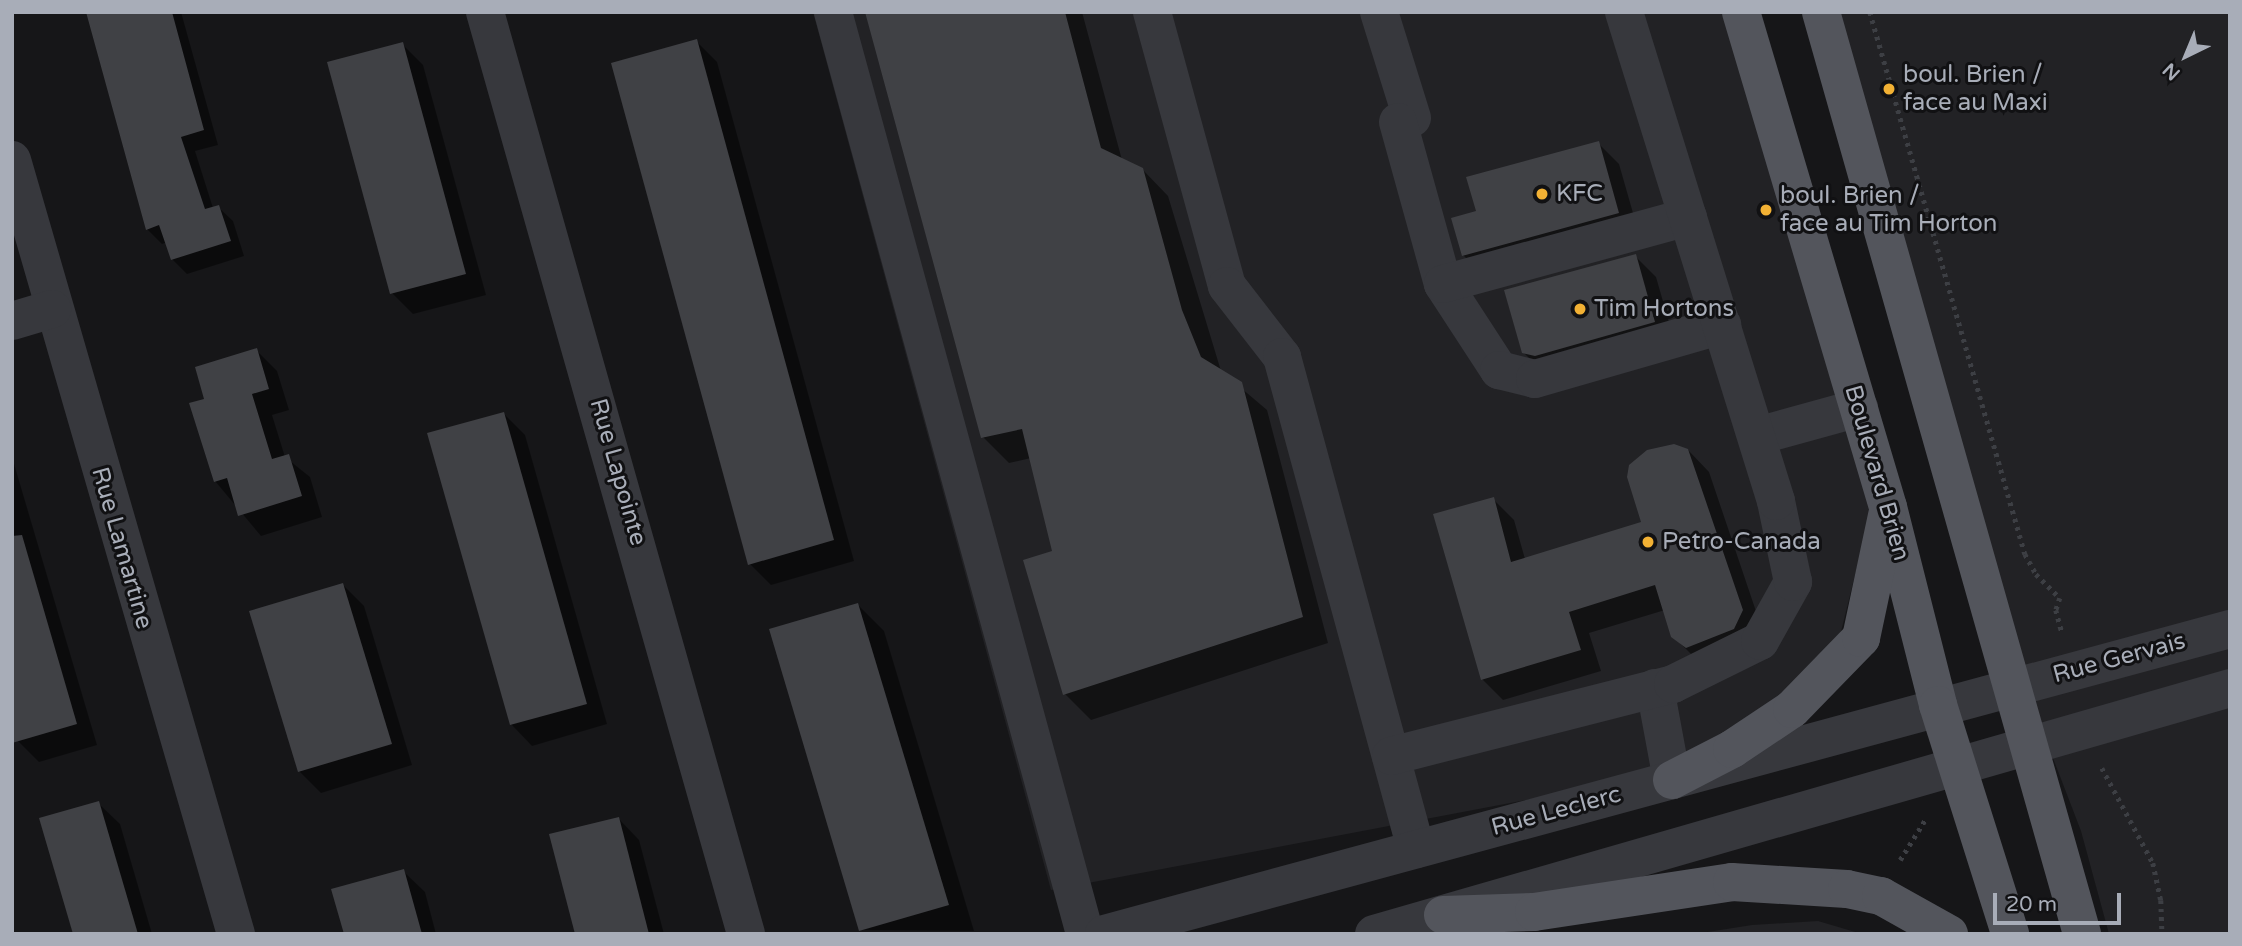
<!DOCTYPE html>
<style>
body{margin:0}
#map{position:relative;width:2242px;height:946px;overflow:hidden;background:#161618;font-family:"Varela Round",sans-serif}
div>[style]{position:absolute}
.built>*{inset:0;background:#222225}
.shadow>*{inset:0;background:#0007}
.building>*{inset:0;background:#404145}
.path>*{height:4.5px;margin-top:-2.25px;transform-origin:0;background:repeating-linear-gradient(90deg,#3d3f44 0 3.5px,transparent 0 8.5px)}
.minor>*{height:38px;margin:-19px;padding:0 19px;transform-origin:19px;border-radius:19px;background:#37383d}
.major>*{height:38px;margin:-19px;padding:0 19px;transform-origin:19px;border-radius:19px;background:#53555c}
.dots>*{width:19px;height:19px;translate:-50% -50%;box-sizing:border-box;border:4px solid #111113;border-radius:50%}
span{translate:-50% -50%;white-space:nowrap;text-align:center;line-height:1.15;-webkit-text-stroke:6px #111113;paint-order:stroke}
.poi-label{font-size:24px;color:#a8adb8}
.left{translate:0 -50%;text-align:left}
.street-label{font-size:24px;color:#a8adb8}
.frame{position:absolute;inset:0;border:14px solid #a8adb8;pointer-events:none}
.north{position:absolute;left:2151px;top:21px;width:70px;height:70px;-webkit-text-stroke:5px #111113;paint-order:stroke;rotate:223deg;font-size:19px;font-weight:700;line-height:28px;text-align:center;color:#a8adb8}
.north::after{content:'';display:block;margin:auto;width:24px;height:32px;background:#a8adb8;clip-path:polygon(50% 0,100% 100%,50% 72%,0 100%)}
.scale{position:absolute;left:1993px;top:893px;width:128px;height:32px;box-sizing:border-box;border:4px solid #a8adb8;border-top:0;padding-left:9px;font-size:21px;line-height:24px;white-space:nowrap;color:#a8adb8;-webkit-text-stroke:5px #111113;paint-order:stroke}
</style>
<div id="map">
<div class="built">
<div style="clip-path:polygon(813px 12px,1736px 12px,1873px 502px,1839px 640px,1777px 705px,1669px 773px,1051px 890px)"></div>
<div style="clip-path:polygon(1821px 12px,2230px 12px,2230px 934px,2109px 934px,2081px 831px,1965px 529px)"></div>
<div style="clip-path:polygon(1818px 921px,1862px 934px,1695px 934px,1752px 925px)"></div>
</div>
<div class="shadow">
<div style="clip-path:polygon(87px 12px,181px 12px,218px 145px,195px 151px,213px 208px,218px 207px,233px 221px,244px 256px,187px 274px,172px 259px,167px 242px,162px 244px,147px 229px)"></div>
<div style="clip-path:polygon(867px 12px,1082px 12px,1122px 160px,1142px 169px,1168px 196px,1221px 371px,1267px 410px,1328px 643px,1091px 720px,1065px 694px,1054px 553px,1031px 458px,1009px 463px,983px 437px)"></div>
<div style="clip-path:polygon(696px 41px,717px 62px,854px 561px,771px 585px,750px 564px)"></div>
<div style="clip-path:polygon(402px 44px,423px 65px,486px 295px,413px 314px,392px 293px)"></div>
<div style="clip-path:polygon(1598px 143px,1619px 164px,1639px 234px,1484px 276px,1463px 255px,1478px 213px)"></div>
<div style="clip-path:polygon(1635px 256px,1656px 277px,1675px 343px,1545px 374px,1523px 352px)"></div>
<div style="clip-path:polygon(256px 350px,277px 371px,289px 410px,272px 415px,285px 457px,310px 477px,322px 517px,261px 536px,215px 481px,206px 400px)"></div>
<div style="clip-path:polygon(504px 414px,525px 435px,607px 724px,532px 746px,511px 724px)"></div>
<div style="clip-path:polygon(1688px 450px,1709px 472px,1763px 632px,1695px 658px,1673px 636px,1665px 610px,1589px 633px,1601px 671px,1503px 700px,1482px 679px,1493px 499px,1514px 520px,1525px 559px,1643px 523px)"></div>
<div style="clip-path:polygon(12px 457px,97px 745px,39px 762px,18px 741px,12px 721px)"></div>
<div style="clip-path:polygon(343px 585px,364px 606px,412px 765px,321px 793px,300px 772px,251px 612px)"></div>
<div style="clip-path:polygon(858px 605px,884px 631px,974px 931px,861px 930px)"></div>
<div style="clip-path:polygon(98px 803px,120px 824px,152px 934px,74px 934px)"></div>
<div style="clip-path:polygon(618px 818px,639px 840px,664px 934px,577px 934px)"></div>
<div style="clip-path:polygon(403px 871px,425px 892px,436px 934px,345px 934px)"></div>
</div>
<div class="building">
<div style="clip-path:polygon(86px 12px,172px 12px,204px 130px,181px 137px,205px 209px,219px 205px,231px 241px,171px 260px,159px 225px,146px 230px)"></div>
<div style="clip-path:polygon(865px 12px,1065px 12px,1101px 148px,1143px 168px,1182px 310px,1201px 357px,1242px 382px,1303px 617px,1063px 695px,1023px 560px,1052px 551px,1022px 429px,981px 438px)"></div>
<div style="clip-path:polygon(697px 39px,834px 540px,748px 565px,611px 63px)"></div>
<div style="clip-path:polygon(403px 42px,466px 274px,390px 294px,327px 62px)"></div>
<div style="clip-path:polygon(1599px 141px,1619px 213px,1462px 256px,1451px 218px,1476px 211px,1466px 177px)"></div>
<div style="clip-path:polygon(1636px 254px,1655px 322px,1535px 356px,1522px 353px,1504px 290px)"></div>
<div style="clip-path:polygon(257px 348px,269px 389px,252px 394px,272px 459px,289px 454px,302px 496px,238px 516px,227px 478px,214px 482px,189px 403px,204px 399px,195px 367px)"></div>
<div style="clip-path:polygon(504px 412px,587px 704px,510px 725px,427px 433px)"></div>
<div style="clip-path:polygon(1674px 444px,1688px 449px,1743px 610px,1734px 629px,1686px 648px,1671px 637px,1655px 585px,1569px 612px,1581px 650px,1481px 680px,1433px 514px,1494px 497px,1511px 562px,1641px 522px,1627px 477px,1629px 465px,1647px 450px)"></div>
<div style="clip-path:polygon(22px 535px,77px 724px,12px 743px,12px 536px)"></div>
<div style="clip-path:polygon(343px 583px,392px 744px,298px 772px,249px 611px)"></div>
<div style="clip-path:polygon(858px 603px,949px 905px,859px 931px,769px 629px)"></div>
<div style="clip-path:polygon(99px 801px,138px 934px,73px 934px,39px 818px)"></div>
<div style="clip-path:polygon(619px 817px,649px 934px,575px 934px,549px 834px)"></div>
<div style="clip-path:polygon(404px 869px,422px 934px,344px 934px,331px 889px)"></div>
</div>
<div class="path">
<div style="left:1870px;top:12px;width:564px;rotate:74.04deg"></div>
<div style="left:2025px;top:554px;width:23px;rotate:61deg"></div>
<div style="left:2036px;top:574px;width:34px;rotate:45deg"></div>
<div style="left:2060px;top:598px;width:13px;rotate:108deg"></div>
<div style="left:2056px;top:610px;width:23px;rotate:75deg"></div>
<div style="left:2102px;top:768px;width:108px;rotate:61.8deg"></div>
<div style="left:2153px;top:863px;width:38px;rotate:78deg"></div>
<div style="left:2161px;top:900px;width:34px;rotate:88deg"></div>
<div style="left:1900px;top:860px;width:47px;rotate:-58deg"></div>
</div>
<div class="minor">
<div style="left:485px;top:12px;width:958px;rotate:74.19deg"></div>
<div style="left:833px;top:12px;width:956px;rotate:74.71deg"></div>
<div style="left:1152px;top:12px;width:284px;rotate:74.7deg"></div>
<div style="left:1227px;top:286px;width:90px;rotate:52.2deg"></div>
<div style="left:1282px;top:357px;width:510px;rotate:74.76deg"></div>
<div style="left:1379px;top:12px;width:111px;rotate:72.7deg"></div>
<div style="left:1398px;top:122px;width:168px;rotate:74.5deg"></div>
<div style="left:1443px;top:284px;width:103px;rotate:56.9deg"></div>
<div style="left:1499px;top:370px;width:37px;rotate:14deg"></div>
<div style="left:1535px;top:379px;width:195px;rotate:-16.1deg"></div>
<div style="left:12px;top:160px;width:806px;rotate:73.86deg"></div>
<div style="left:1443px;top:284px;width:254px;rotate:-15.3deg"></div>
<div style="left:12px;top:321px;width:42px;rotate:-16.7deg"></div>
<div style="left:1757px;top:436px;width:106px;rotate:-15.4deg"></div>
<div style="left:1655px;top:688px;width:94px;rotate:79.5deg"></div>
<div style="left:1391px;top:756px;width:291px;rotate:-14.3deg"></div>
<div style="left:1673px;top:684px;width:97px;rotate:-26.3deg"></div>
<div style="left:1760px;top:641px;width:68px;rotate:-60.8deg"></div>
<div style="left:1793px;top:582px;width:83px;rotate:-101.9deg"></div>
<div style="left:1776px;top:501px;width:512px;rotate:-107.27deg"></div>
<div style="left:1104px;top:934px;width:1167px;rotate:-15.16deg"></div>
<div style="left:1374px;top:934px;width:891px;rotate:-16.03deg"></div>
</div>
<div class="major">
<div style="left:1741px;top:12px;width:516px;rotate:73.46deg"></div>
<div style="left:1888px;top:507px;width:204px;rotate:75.8deg"></div>
<div style="left:1938px;top:705px;width:240px;rotate:72.5deg"></div>
<div style="left:1821px;top:12px;width:958px;rotate:74.19deg"></div>
<div style="left:1672px;top:780px;width:68px;rotate:-27.3deg"></div>
<div style="left:1732px;top:749px;width:72px;rotate:-33.7deg"></div>
<div style="left:1792px;top:709px;width:99px;rotate:-45.8deg"></div>
<div style="left:1861px;top:638px;width:125px;rotate:-78deg"></div>
<div style="left:1443px;top:915px;width:91px;rotate:-1.9deg"></div>
<div style="left:1534px;top:912px;width:200px;rotate:-8.6deg"></div>
<div style="left:1732px;top:882px;width:115px;rotate:3.5deg"></div>
<div style="left:1847px;top:889px;width:35px;rotate:12deg"></div>
<div style="left:1881px;top:896px;width:78px;rotate:29.2deg"></div>
</div>
<div class="dots">
<div style="left:1889px;top:89px;background:#f2b134"></div>
<div style="left:1542px;top:194px;background:#f2b134"></div>
<div style="left:1766px;top:210px;background:#f2b134"></div>
<div style="left:1580px;top:309px;background:#f2b134"></div>
<div style="left:1648px;top:542px;background:#f2b134"></div>
</div>
<div class="poi-label">
<span class="left" style="left:1903px;top:89px">boul. Brien /<br>face au Maxi</span>
<span class="left" style="left:1556px;top:194px">KFC</span>
<span class="left" style="left:1780px;top:210px">boul. Brien /<br>face au Tim Horton</span>
<span class="left" style="left:1594px;top:309px">Tim Hortons</span>
<span class="left" style="left:1662px;top:542px">Petro-Canada</span>
</div>
<div class="street-label">
<span style="left:618px;top:472px;rotate:74deg">Rue Lapointe</span>
<span style="left:1877px;top:473px;rotate:74deg">Boulevard Brien</span>
<span style="left:122px;top:548px;rotate:74deg">Rue Lamartine</span>
<span style="left:2119px;top:658px;rotate:-15deg">Rue Gervais</span>
<span style="left:1556px;top:811px;rotate:-15deg">Rue Leclerc</span>
</div>
<div class="frame"></div>
<div class="north">N</div>
<div class="scale">20 m</div>
</div>
